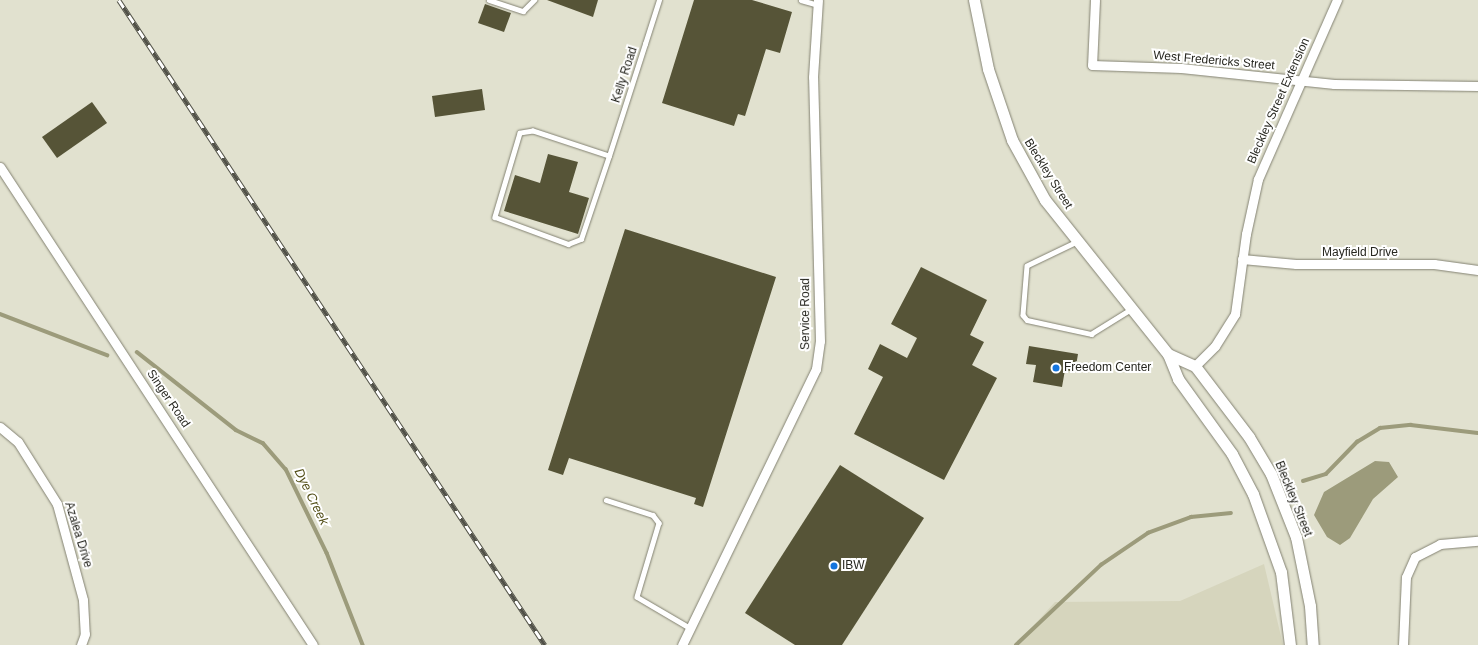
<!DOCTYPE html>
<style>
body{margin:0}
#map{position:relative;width:1478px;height:645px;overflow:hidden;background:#e1e1cf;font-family:Arial,sans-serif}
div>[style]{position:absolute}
.built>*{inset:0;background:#d6d5bd}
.water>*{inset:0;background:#9c9b7b}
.stream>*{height:3.5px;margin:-1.75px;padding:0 1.75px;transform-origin:1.75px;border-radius:1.75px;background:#9c9b7b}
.building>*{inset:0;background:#565437}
.roads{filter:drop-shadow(0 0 1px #838272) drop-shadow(0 0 1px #838272)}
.service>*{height:4.5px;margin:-2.25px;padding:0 2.25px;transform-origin:2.25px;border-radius:2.25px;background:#fff}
.minor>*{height:9px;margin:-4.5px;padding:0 4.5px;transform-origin:4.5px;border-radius:4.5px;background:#fff}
.tertiary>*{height:11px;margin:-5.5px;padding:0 5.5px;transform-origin:5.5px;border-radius:5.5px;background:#fff}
.rail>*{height:4.5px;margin-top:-2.25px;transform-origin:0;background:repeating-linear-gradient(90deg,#fff 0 9px,#515148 0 18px);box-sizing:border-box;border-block:1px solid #515148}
.dots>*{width:11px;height:11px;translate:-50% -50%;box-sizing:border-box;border:2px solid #fff;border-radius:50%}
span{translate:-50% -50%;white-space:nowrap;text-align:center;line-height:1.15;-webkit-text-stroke:4px #fff;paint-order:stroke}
.street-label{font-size:12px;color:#272720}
.poi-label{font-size:12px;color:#272720}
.left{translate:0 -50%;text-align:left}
.water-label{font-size:13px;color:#534f18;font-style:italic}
</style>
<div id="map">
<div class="built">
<div style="clip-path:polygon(1264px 564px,1283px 645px,1016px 645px,1055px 602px,1180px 601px)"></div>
</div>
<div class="water">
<div style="clip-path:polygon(1375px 461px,1389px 462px,1398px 477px,1373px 499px,1350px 538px,1340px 545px,1327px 537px,1314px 515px,1324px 492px)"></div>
</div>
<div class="stream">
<div style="left:0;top:314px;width:115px;rotate:21deg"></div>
<div style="left:137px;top:352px;width:126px;rotate:38.2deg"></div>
<div style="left:236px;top:430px;width:30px;rotate:26deg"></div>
<div style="left:263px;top:443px;width:35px;rotate:49deg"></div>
<div style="left:286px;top:469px;width:93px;rotate:64deg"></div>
<div style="left:327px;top:553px;width:99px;rotate:68.6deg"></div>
<div style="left:1303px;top:481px;width:24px;rotate:-17deg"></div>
<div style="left:1326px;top:474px;width:45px;rotate:-45.9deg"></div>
<div style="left:1357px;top:442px;width:27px;rotate:-31deg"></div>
<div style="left:1380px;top:428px;width:31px;rotate:-6deg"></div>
<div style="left:1411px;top:425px;width:67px;rotate:6.8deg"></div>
<div style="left:1016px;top:645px;width:117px;rotate:-43.3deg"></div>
<div style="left:1101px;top:565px;width:57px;rotate:-34.2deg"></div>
<div style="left:1148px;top:533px;width:46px;rotate:-20.4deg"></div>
<div style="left:1191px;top:517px;width:40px;rotate:-5.7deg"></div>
</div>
<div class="building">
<div style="clip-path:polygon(547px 0,598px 0,593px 17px)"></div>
<div style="clip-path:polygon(694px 0,752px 0,792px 12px,780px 53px,766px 49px,745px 116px,738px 114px,734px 126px,662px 103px)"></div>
<div style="clip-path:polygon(485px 4px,511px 13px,504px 32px,478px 23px)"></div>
<div style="clip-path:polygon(482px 89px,485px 110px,435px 117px,432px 96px)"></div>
<div style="clip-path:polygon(92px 102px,107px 123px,57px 158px,42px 137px)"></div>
<div style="clip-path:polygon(548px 154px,578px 162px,569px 192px,589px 198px,578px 234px,504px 211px,515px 175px,540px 183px)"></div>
<div style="clip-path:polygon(625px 229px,776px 277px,703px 507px,694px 504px,696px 498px,569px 458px,563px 475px,548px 470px)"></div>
<div style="clip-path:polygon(921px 267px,987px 300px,970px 335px,984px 342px,972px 365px,997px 378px,944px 480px,854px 434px,883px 377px,868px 369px,880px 344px,907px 358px,917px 338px,891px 324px)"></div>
<div style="clip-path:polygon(1029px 346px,1078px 354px,1075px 372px,1065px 370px,1062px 387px,1033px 382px,1036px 365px,1026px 364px)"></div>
<div style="clip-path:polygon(840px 465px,924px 518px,842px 645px,795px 645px,745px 613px)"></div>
</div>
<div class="roads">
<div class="service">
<div style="left:489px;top:0;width:36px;rotate:18deg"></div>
<div style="left:523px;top:11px;width:16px;rotate:-45deg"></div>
<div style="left:801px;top:0;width:18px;rotate:16deg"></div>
<div style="left:609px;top:156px;width:80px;rotate:-161.8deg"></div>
<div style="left:533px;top:131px;width:13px;rotate:171deg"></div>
<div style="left:520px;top:133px;width:88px;rotate:106.6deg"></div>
<div style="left:495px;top:217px;width:78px;rotate:20.3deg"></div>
<div style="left:568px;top:244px;width:14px;rotate:-21deg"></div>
<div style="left:581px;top:239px;width:88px;rotate:-71.4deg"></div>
<div style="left:609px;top:156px;width:118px;rotate:-72.2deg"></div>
<div style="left:645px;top:44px;width:46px;rotate:-72.3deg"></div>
<div style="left:1077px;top:242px;width:55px;rotate:154.4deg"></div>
<div style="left:1027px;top:266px;width:49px;rotate:94.7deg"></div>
<div style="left:1023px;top:315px;width:6px;rotate:51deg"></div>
<div style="left:1027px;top:320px;width:66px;rotate:12.3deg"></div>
<div style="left:1091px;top:334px;width:47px;rotate:-32deg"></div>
<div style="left:606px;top:500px;width:49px;rotate:17.7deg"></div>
<div style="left:653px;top:515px;width:10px;rotate:53deg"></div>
<div style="left:659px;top:523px;width:77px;rotate:106.6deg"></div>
<div style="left:637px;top:597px;width:61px;rotate:30.3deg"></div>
</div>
<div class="minor">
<div style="left:1095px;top:0;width:65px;rotate:92.6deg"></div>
<div style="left:1092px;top:65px;width:89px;rotate:1.9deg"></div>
<div style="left:1181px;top:68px;width:154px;rotate:6deg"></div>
<div style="left:1334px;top:84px;width:144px;rotate:0.8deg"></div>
<div style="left:0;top:167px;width:571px;rotate:56.78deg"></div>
<div style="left:1242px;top:259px;width:54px;rotate:5.3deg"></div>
<div style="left:1296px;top:264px;width:138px"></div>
<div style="left:1434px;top:264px;width:44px;rotate:7.8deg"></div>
<div style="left:1195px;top:366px;width:28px;rotate:-45deg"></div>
<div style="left:1215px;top:346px;width:38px;rotate:-58deg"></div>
<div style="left:1235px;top:314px;width:81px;rotate:-82.2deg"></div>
<div style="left:1246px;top:234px;width:56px;rotate:-77.7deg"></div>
<div style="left:1258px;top:179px;width:196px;rotate:-66.2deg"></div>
<div style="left:0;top:427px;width:23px;rotate:40deg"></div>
<div style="left:18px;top:442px;width:73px;rotate:57.8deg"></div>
<div style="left:57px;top:504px;width:99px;rotate:74.8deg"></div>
<div style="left:83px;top:600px;width:34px;rotate:87deg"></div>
<div style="left:85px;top:634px;width:12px;rotate:110deg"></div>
<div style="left:682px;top:645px;width:307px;rotate:-64.1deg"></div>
<div style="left:816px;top:369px;width:28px;rotate:-82deg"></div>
<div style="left:820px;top:341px;width:264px;rotate:-91.5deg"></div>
<div style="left:813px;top:77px;width:77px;rotate:-86.3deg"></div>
<div style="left:1403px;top:645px;width:68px;rotate:-87.5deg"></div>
<div style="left:1406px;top:577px;width:22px;rotate:-66deg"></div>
<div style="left:1415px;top:557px;width:28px;rotate:-27deg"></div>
<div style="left:1440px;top:544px;width:38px;rotate:-5deg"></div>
</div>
<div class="tertiary">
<div style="left:974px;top:0;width:70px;rotate:78.5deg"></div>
<div style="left:988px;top:69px;width:75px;rotate:71.3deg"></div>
<div style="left:1012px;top:140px;width:68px;rotate:61.2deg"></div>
<div style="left:1045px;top:200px;width:197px;rotate:51.4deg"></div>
<div style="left:1168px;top:354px;width:27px;rotate:68deg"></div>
<div style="left:1178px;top:379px;width:92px;rotate:54.2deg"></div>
<div style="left:1232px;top:454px;width:45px;rotate:62.3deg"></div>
<div style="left:1253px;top:494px;width:83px;rotate:70.3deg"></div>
<div style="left:1281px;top:572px;width:74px;rotate:83deg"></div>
<div style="left:1168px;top:354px;width:30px;rotate:24deg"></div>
<div style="left:1195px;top:366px;width:89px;rotate:52.7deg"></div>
<div style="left:1249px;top:437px;width:43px;rotate:59.3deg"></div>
<div style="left:1271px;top:474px;width:68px;rotate:68.4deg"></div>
<div style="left:1296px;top:537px;width:70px;rotate:78.5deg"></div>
<div style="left:1310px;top:606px;width:39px;rotate:86deg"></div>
</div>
</div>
<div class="rail">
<div style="left:119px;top:0;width:773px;rotate:56.56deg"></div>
</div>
<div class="dots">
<div style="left:1056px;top:368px;background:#1475de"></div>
<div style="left:834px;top:566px;background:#1475de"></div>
</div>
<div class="street-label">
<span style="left:1214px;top:61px;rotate:5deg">West Fredericks Street</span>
<span style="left:625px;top:75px;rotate:-72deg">Kelly Road</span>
<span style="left:1279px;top:101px;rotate:-66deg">Bleckley Street Extension</span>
<span style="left:1048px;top:174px;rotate:58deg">Bleckley Street</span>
<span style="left:1360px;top:253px">Mayfield Drive</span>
<span style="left:806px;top:314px;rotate:-90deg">Service Road</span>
<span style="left:168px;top:399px;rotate:56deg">Singer Road</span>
<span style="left:1293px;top:499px;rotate:68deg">Bleckley Street</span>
<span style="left:78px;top:535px;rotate:73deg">Azalea Drive</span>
</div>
<div class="poi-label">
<span class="left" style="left:1064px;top:368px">Freedom Center</span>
<span class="left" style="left:842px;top:566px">IBW</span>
</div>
<div class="water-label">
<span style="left:311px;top:497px;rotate:64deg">Dye Creek</span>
</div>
</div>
